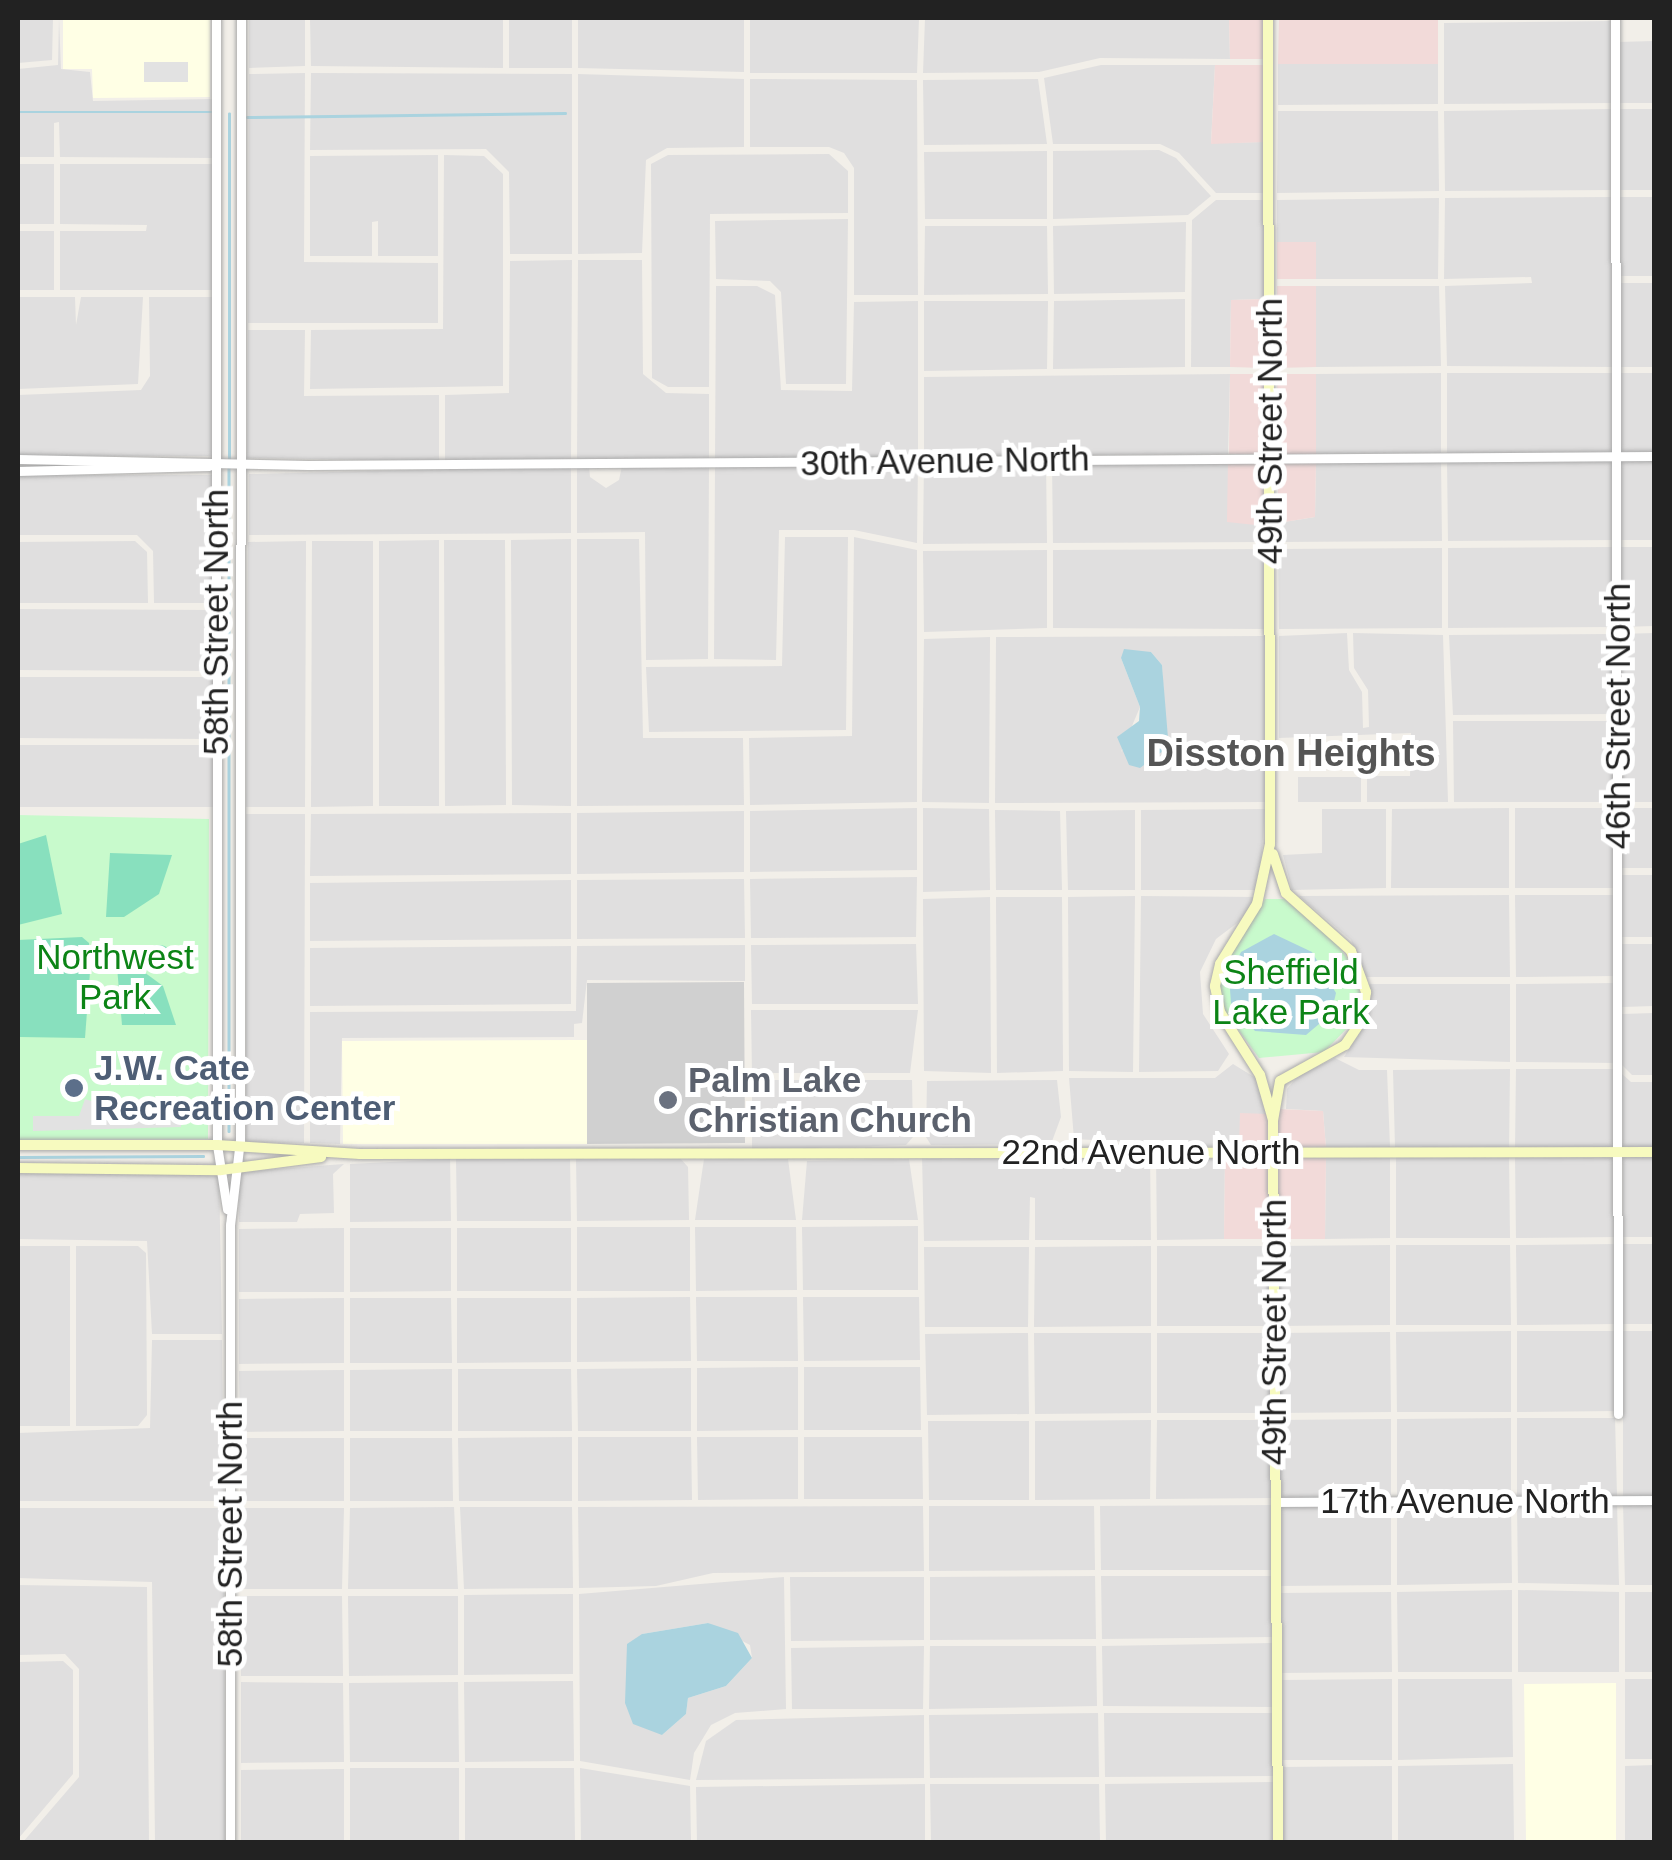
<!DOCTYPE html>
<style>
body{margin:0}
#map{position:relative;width:1672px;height:1860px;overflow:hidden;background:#f2efe9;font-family:Arial,sans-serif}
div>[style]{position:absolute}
.residential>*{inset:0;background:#e0dfdf}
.commercial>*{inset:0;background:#f2dad9}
.education>*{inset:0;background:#ffffe5}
.religious>*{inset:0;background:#d0d0d0}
.park>*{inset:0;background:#c8facc}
.pitch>*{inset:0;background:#88e0be}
.round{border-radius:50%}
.parking>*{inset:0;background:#e2e2e2}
.water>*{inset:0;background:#aad3df}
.stream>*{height:2.5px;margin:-1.25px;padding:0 1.25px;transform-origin:1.25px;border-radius:1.25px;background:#aad3df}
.roads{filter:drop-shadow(0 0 2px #a9a9a9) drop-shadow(0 0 2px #a9a9a9)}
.tertiary>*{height:9px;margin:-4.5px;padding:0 4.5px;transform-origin:4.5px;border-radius:4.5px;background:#fff}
.secondary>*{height:10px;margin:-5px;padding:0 5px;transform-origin:5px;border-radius:5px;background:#f7fabf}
.dots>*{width:28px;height:28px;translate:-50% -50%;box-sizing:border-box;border:5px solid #fff;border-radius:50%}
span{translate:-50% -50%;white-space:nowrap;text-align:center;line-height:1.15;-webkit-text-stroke:10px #fff;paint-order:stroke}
.street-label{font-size:35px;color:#222}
.park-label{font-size:35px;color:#0c8416}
.service-label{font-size:35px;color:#4e5e75;font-weight:700}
.left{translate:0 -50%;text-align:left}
.worship-label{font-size:35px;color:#5b616d;font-weight:700}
.neighbourhood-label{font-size:38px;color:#555;font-weight:700}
.frame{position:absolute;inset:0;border:20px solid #222;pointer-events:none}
</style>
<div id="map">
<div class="residential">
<div style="clip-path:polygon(18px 18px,53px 18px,52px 60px,18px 63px)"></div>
<div style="clip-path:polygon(59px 18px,61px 69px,90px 72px,93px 101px,213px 99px,213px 158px,60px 157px,59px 122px,54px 123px,54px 157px,18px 157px,18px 69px,58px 65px)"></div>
<div style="clip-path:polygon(249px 18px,305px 18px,305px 66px,249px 68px)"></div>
<div style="clip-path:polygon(310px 18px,503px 18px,503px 68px,311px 66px)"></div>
<div style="clip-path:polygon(509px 18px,572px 18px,572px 68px,509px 68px)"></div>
<div style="clip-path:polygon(578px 18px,744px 18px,744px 72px,578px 68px)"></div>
<div style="clip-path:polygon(750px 18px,919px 18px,917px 73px,750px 73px)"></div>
<div style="clip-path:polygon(925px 18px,1229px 18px,1230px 59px,1100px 58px,1039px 72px,923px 73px)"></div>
<div style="clip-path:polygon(1612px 21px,1613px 103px,1444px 104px,1444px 23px)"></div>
<div style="clip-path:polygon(1654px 41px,1654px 103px,1618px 103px,1618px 42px)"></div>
<div style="clip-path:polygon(1278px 64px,1438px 64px,1438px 104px,1278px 105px)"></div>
<div style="clip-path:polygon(1101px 65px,1215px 65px,1211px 143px,1264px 142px,1265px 193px,1216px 193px,1179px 153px,1160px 144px,1053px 144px,1044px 78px)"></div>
<div style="clip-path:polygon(305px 73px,304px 262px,438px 263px,438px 323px,248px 323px,249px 74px)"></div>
<div style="clip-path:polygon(311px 73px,572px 74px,572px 254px,510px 254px,509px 172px,486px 149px,310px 150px)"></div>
<div style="clip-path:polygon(578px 74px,744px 79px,744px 147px,667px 148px,646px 160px,642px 253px,578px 254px)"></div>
<div style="clip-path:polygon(750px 79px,917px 80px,918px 295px,854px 295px,854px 168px,844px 153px,829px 147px,750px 147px)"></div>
<div style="clip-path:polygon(1038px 79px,1047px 144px,924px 145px,923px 80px)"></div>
<div style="clip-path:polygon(1613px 109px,1612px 190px,1445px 191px,1444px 111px)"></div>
<div style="clip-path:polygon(1618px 109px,1654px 109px,1654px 190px,1618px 190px)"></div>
<div style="clip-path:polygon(1278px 111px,1438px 111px,1439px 191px,1277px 193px)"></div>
<div style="clip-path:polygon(1159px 150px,1176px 158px,1211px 196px,1188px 215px,1053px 219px,1053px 151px)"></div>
<div style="clip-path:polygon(1047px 151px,1047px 219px,925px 219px,924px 152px)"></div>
<div style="clip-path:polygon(829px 154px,848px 171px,848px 213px,710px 214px,709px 387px,668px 387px,652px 378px,651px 164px,668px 155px)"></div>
<div style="clip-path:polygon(438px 155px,438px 256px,378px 256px,378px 221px,372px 222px,372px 256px,310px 256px,310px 156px)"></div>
<div style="clip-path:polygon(444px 155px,484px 156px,503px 174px,503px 386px,310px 389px,311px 330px,443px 329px)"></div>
<div style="clip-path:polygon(18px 164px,54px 164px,54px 224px,18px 224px)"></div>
<div style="clip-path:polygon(60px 164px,213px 164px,213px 290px,60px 290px,60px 231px,146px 231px,147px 225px,60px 224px)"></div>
<div style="clip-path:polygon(1612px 197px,1613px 367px,1447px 366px,1445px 286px,1532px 283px,1531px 277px,1444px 279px,1445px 198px)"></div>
<div style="clip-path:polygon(1618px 197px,1654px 197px,1654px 276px,1619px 276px)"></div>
<div style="clip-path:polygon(1439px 198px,1438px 279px,1316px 279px,1316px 242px,1277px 242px,1277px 200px)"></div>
<div style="clip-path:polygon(1216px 200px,1265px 200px,1265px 299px,1231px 300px,1230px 367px,1191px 367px,1192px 220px)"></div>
<div style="clip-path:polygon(848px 219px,846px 384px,786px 384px,781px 292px,770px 281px,716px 279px,715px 221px)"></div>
<div style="clip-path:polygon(1186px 222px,1185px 292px,1054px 294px,1053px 226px)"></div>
<div style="clip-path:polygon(925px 226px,1047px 226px,1048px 294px,924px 295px)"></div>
<div style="clip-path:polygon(18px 231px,54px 231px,54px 290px,18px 290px)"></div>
<div style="clip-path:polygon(572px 260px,571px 460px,445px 461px,445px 395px,509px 393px,510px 261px)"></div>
<div style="clip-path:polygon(578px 260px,642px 260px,643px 374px,666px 393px,709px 394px,709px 459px,577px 460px)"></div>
<div style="clip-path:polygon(1619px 283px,1654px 283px,1654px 367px,1619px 367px)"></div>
<div style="clip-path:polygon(716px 286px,757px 286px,775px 295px,781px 390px,852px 391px,854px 302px,918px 301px,918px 456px,715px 459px)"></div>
<div style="clip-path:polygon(1316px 286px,1439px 286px,1441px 366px,1316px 367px)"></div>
<div style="clip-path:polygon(18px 297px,75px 297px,76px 325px,81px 297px,143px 297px,138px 384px,18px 389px)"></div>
<div style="clip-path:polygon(149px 297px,213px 297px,213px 456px,18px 456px,18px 395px,141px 390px,150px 376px)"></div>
<div style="clip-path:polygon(1185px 299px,1185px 367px,1053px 369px,1054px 301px)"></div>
<div style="clip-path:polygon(924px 301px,1048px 301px,1047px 369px,924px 371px)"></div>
<div style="clip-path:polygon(248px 330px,305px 330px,304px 396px,439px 395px,439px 461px,247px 458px)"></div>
<div style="clip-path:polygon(1441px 373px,1441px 453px,1316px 454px,1316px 374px)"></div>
<div style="clip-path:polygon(1447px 373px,1614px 373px,1614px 453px,1447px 453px)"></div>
<div style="clip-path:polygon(1620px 373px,1654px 373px,1654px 452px,1620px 453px)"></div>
<div style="clip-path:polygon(1230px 374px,1228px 454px,924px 456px,924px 377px)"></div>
<div style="clip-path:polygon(1614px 459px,1614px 540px,1448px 541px,1447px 460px)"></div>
<div style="clip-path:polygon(1620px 459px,1654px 459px,1654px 540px,1620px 540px)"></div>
<div style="clip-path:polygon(1441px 460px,1442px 541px,1278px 542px,1278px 523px,1315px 517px,1316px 461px)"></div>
<div style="clip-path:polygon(1046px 461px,1047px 543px,923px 544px,924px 462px)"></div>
<div style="clip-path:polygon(1052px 461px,1228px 461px,1265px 526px,1265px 542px,1053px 543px)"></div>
<div style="clip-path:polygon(918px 462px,917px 543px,854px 530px,779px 530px,776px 660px,714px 659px,715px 465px)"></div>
<div style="clip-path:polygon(571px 466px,571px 533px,249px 535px,249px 474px)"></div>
<div style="clip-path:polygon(577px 466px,589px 466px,590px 477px,606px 488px,619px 480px,622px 466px,709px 466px,708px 659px,646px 660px,645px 532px,577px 533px)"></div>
<div style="clip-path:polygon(18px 475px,213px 475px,213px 603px,154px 603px,153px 551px,137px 535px,18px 535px)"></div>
<div style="clip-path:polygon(785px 537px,848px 537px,846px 730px,649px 732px,646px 667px,782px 666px)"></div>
<div style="clip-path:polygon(854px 537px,917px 550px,917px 802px,750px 805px,749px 738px,852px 736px)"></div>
<div style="clip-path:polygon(571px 539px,571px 806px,512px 805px,511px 540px)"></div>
<div style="clip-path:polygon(577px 539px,639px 539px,643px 738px,743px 738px,744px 805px,577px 806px)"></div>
<div style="clip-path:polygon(439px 540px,439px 806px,379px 806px,379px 541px)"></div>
<div style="clip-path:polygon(444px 540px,505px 540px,506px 805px,445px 806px)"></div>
<div style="clip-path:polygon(135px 541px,147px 552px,148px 603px,18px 603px,18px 542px)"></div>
<div style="clip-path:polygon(306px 541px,305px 807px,246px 807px,248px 542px)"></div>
<div style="clip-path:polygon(312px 541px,373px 541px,373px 806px,311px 807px)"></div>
<div style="clip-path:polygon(1614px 547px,1614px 627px,1448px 628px,1448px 548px)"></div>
<div style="clip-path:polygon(1620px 547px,1654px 547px,1654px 626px,1620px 627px)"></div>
<div style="clip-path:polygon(1442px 548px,1442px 628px,1279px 629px,1278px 549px)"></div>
<div style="clip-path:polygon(1265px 549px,1265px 629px,1053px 628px,1053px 550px)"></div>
<div style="clip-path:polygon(1047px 550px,1047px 628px,924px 632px,923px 551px)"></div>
<div style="clip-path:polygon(18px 609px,213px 610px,213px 671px,18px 670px)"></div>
<div style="clip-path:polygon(1347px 633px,1349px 670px,1362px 692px,1363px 728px,1369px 727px,1368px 690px,1354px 668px,1353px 633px,1443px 635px,1448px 802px,1367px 802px,1367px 776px,1410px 776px,1411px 733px,1279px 738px,1279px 636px)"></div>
<div style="clip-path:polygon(1654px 633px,1654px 802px,1621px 802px,1620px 634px)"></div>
<div style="clip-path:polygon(1614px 634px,1614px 714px,1453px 715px,1449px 635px)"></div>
<div style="clip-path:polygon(evenodd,1265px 636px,1265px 802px,995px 803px,996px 637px,1265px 636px,1151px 652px,1162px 665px,1164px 699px,1121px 752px,1140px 707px,1121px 658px,1151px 652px)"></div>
<div style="clip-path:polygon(990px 637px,989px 803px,922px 802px,924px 639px)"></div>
<div style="clip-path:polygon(18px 677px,213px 677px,213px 739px,18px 738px)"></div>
<div style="clip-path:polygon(1453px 721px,1614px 721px,1615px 802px,1454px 802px)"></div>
<div style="clip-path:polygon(18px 745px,213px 745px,213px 807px,18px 807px)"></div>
<div style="clip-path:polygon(1298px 777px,1361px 777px,1361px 802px,1298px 802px)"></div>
<div style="clip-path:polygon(917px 808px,917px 870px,750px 872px,750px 811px)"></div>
<div style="clip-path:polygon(923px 808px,989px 809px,990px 890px,923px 892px)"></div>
<div style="clip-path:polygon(1509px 808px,1509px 888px,1391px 888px,1392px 809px)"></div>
<div style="clip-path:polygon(1515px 808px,1615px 808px,1616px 888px,1515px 888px)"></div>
<div style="clip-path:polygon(1621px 808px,1654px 808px,1654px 868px,1622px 868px)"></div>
<div style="clip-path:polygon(1265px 809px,1259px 890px,1141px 890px,1141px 810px)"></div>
<div style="clip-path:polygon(1322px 809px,1386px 809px,1386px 888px,1292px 890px,1283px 855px,1322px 853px)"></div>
<div style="clip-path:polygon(995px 810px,1060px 811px,1062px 890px,996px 890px)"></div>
<div style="clip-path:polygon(1135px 810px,1135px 890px,1068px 890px,1066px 811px)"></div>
<div style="clip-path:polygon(744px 811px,744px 872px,577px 874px,577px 813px)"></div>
<div style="clip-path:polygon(571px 813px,571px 874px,310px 876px,311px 814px)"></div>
<div style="clip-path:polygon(246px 814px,305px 814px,304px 1143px,246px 1142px)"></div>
<div style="clip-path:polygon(1622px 875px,1654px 875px,1654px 937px,1622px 937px)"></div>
<div style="clip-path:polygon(917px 877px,916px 937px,751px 938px,750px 879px)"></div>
<div style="clip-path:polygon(744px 879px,745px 938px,577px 939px,577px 880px)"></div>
<div style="clip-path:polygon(571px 880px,571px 939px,310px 941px,310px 883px)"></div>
<div style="clip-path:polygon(1509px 895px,1510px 977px,1366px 977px,1351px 940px,1299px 896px)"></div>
<div style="clip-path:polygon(1515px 895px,1616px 895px,1616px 976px,1516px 977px)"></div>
<div style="clip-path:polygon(1135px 896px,1133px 1072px,1069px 1071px,1068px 897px)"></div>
<div style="clip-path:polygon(1141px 896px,1257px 897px,1249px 914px,1216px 939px,1200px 972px,1203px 1014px,1229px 1054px,1218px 1071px,1139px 1072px)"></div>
<div style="clip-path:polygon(990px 897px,991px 1073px,924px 1071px,923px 899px)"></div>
<div style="clip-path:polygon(996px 897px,1062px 897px,1063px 1071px,997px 1073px)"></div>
<div style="clip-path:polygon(916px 944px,918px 1004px,752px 1004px,751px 945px)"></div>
<div style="clip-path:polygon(1622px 944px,1654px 944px,1654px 1006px,1622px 1007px)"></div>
<div style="clip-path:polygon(745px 945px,745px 981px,587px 980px,582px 1023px,574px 1024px,574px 1037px,342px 1038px,340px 1144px,310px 1143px,310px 1012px,576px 1011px,577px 946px)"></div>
<div style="clip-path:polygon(571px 946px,571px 1004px,310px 1006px,310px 948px)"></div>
<div style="clip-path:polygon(1616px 983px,1616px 1063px,1516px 1062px,1516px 984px)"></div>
<div style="clip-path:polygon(1368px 984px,1510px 984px,1510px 1062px,1344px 1057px,1357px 1036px)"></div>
<div style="clip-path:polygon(918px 1010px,910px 1073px,752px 1073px,751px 1010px)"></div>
<div style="clip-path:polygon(1654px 1013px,1654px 1075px,1632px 1075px,1622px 1065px,1622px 1014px)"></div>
<div style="clip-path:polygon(1335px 1058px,1359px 1070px,1387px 1070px,1390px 1147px,1326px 1148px,1323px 1111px,1286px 1109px,1287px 1089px,1298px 1076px)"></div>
<div style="clip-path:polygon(1233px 1064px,1259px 1080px,1268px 1114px,1239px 1148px,1074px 1139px,1069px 1078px,1215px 1078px)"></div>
<div style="clip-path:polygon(1510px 1069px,1509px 1150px,1395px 1147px,1393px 1070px)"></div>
<div style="clip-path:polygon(1516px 1069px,1616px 1069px,1617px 1149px,1515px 1150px)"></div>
<div style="clip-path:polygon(1622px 1074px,1631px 1082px,1654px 1082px,1654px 1148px,1623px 1149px)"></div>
<div style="clip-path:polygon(752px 1080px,912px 1080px,913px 1137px,906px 1145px,752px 1150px)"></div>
<div style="clip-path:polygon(1057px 1080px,1061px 1117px,1051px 1144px,931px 1145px,926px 1137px,927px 1081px)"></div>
<div style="clip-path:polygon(1326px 1154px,1390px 1154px,1390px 1238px,1325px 1239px)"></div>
<div style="clip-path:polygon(1396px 1154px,1509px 1156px,1510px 1238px,1396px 1238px)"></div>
<div style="clip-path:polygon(1150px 1155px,1151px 1240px,1035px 1240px,1035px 1198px,1030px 1197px,1029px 1240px,924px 1241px,922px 1156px)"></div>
<div style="clip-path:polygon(1156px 1155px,1225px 1155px,1224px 1239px,1157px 1240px)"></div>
<div style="clip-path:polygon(1617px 1155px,1617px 1237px,1516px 1238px,1515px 1156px)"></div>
<div style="clip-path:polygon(1623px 1155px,1654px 1155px,1654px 1237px,1623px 1237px)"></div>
<div style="clip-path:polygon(576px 1158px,680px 1158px,688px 1167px,689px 1220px,577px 1221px)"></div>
<div style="clip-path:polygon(450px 1159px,451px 1221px,350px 1222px,350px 1164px)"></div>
<div style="clip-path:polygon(456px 1159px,570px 1159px,571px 1221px,457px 1221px)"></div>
<div style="clip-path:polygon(704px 1159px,788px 1159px,796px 1220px,695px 1220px)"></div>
<div style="clip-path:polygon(909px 1159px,918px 1220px,802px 1220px,807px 1161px)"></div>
<div style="clip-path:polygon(344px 1164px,333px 1174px,334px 1213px,300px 1214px,297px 1222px,239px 1222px,238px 1172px)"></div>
<div style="clip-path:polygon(18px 1172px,219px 1173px,222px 1334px,152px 1334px,147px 1241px,18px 1239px)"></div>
<div style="clip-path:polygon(918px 1226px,918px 1290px,803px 1290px,802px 1227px)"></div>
<div style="clip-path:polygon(577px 1227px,690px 1227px,690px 1291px,577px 1291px)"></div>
<div style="clip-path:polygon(695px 1227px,796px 1227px,797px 1290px,696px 1291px)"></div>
<div style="clip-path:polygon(344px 1228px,344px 1292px,239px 1292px,239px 1229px)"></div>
<div style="clip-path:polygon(350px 1228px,451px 1228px,451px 1291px,350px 1292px)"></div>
<div style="clip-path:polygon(457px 1228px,571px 1228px,571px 1291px,457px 1291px)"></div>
<div style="clip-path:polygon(1617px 1244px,1617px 1324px,1517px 1325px,1516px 1245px)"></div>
<div style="clip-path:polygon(1623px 1244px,1654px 1244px,1654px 1324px,1623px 1324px)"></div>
<div style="clip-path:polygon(1390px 1245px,1390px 1325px,1277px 1326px,1277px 1246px)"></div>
<div style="clip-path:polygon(1396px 1245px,1510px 1245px,1511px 1325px,1396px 1325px)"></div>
<div style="clip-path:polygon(18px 1246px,70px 1246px,70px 1426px,18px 1426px)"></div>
<div style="clip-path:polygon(76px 1246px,138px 1246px,146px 1253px,147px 1415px,138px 1426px,76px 1426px)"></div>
<div style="clip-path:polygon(1151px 1246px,1151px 1326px,1034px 1327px,1035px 1247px)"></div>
<div style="clip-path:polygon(1157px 1246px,1271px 1246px,1272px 1326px,1157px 1326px)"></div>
<div style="clip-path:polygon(924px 1247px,1029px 1247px,1028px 1327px,925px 1327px)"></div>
<div style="clip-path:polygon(690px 1297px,691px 1361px,577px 1362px,577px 1298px)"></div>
<div style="clip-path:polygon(696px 1297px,797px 1297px,798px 1361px,697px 1361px)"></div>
<div style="clip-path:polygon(803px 1297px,919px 1297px,920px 1360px,804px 1361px)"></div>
<div style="clip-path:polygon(344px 1298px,344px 1363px,239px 1364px,239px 1299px)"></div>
<div style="clip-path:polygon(350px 1298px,451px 1298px,452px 1363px,350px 1363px)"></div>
<div style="clip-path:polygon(457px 1298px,571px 1298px,571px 1362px,457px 1363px)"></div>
<div style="clip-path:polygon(1511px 1331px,1511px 1412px,1397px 1412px,1396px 1332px)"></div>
<div style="clip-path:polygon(1517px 1331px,1617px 1331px,1615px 1411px,1517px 1412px)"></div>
<div style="clip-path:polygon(1623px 1331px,1654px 1331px,1654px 1497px,1623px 1496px)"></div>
<div style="clip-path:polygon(1390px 1332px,1391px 1412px,1278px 1413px,1277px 1333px)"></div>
<div style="clip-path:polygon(1028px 1333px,1029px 1414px,927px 1415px,925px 1334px)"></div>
<div style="clip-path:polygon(1034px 1333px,1151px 1333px,1151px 1413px,1035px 1414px)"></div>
<div style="clip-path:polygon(1157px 1333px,1272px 1333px,1272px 1413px,1157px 1413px)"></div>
<div style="clip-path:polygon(152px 1340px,222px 1340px,224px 1501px,18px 1501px,18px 1433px,150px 1428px)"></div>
<div style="clip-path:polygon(798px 1367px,798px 1430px,697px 1431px,697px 1368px)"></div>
<div style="clip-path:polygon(920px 1367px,921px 1430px,804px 1430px,804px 1367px)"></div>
<div style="clip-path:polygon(691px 1368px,691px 1431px,578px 1431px,577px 1369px)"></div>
<div style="clip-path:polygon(452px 1369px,452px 1431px,350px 1431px,350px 1370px)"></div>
<div style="clip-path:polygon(458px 1369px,571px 1369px,572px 1431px,458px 1431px)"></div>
<div style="clip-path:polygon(344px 1370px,344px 1431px,240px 1432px,239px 1371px)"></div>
<div style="clip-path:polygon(1511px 1418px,1511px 1497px,1397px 1497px,1397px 1419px)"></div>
<div style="clip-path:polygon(1517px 1418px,1615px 1418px,1617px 1496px,1517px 1497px)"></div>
<div style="clip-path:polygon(1391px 1419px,1391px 1497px,1278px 1498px,1278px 1420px)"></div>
<div style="clip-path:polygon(1151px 1420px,1150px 1499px,1035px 1500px,1035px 1421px)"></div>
<div style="clip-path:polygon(1157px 1420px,1272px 1420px,1273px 1498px,1156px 1499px)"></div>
<div style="clip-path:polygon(928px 1421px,1029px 1421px,1029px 1500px,929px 1500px)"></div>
<div style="clip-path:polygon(572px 1437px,572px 1501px,459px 1501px,458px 1438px)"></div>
<div style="clip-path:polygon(691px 1437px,692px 1500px,578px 1501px,578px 1437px)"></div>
<div style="clip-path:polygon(697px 1437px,798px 1437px,798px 1499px,698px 1500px)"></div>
<div style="clip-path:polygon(804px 1437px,922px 1437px,923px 1499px,804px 1499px)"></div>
<div style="clip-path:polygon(240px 1438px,344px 1438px,344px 1501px,240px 1501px)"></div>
<div style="clip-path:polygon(350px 1438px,452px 1438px,453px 1501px,350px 1501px)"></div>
<div style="clip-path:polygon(1617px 1503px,1619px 1585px,1518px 1583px,1517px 1504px)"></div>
<div style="clip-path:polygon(1623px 1503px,1654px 1503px,1654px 1585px,1625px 1585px)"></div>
<div style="clip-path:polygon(1391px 1504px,1391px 1585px,1279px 1586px,1278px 1505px)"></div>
<div style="clip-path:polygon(1397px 1504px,1511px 1504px,1512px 1583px,1397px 1585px)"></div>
<div style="clip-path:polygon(1273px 1505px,1273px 1570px,1101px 1570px,1100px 1506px)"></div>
<div style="clip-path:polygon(923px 1506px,924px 1571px,713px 1573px,656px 1586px,579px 1588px,578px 1507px)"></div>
<div style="clip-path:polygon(929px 1506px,1094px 1506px,1095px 1570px,929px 1571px)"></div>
<div style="clip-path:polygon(454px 1507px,458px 1589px,348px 1589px,350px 1508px)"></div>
<div style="clip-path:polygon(460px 1507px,572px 1507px,573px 1588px,464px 1589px)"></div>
<div style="clip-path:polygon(18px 1508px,224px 1508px,225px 1842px,155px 1842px,152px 1582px,18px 1578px)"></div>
<div style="clip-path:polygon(240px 1508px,344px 1508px,342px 1589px,240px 1589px)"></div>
<div style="clip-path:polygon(1095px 1576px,1096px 1639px,930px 1640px,930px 1577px)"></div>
<div style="clip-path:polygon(1101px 1576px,1273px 1576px,1273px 1637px,1102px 1639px)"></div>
<div style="clip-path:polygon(evenodd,784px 1577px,786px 1709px,735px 1713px,711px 1725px,694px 1753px,690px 1780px,580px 1761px,579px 1594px,784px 1577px,708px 1623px,750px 1645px,752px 1658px,726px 1686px,688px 1698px,686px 1714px,662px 1735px,642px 1634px,708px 1623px)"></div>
<div style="clip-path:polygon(790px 1577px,924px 1577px,924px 1640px,791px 1641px)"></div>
<div style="clip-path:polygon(18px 1585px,147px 1587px,149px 1842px,23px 1842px,79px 1777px,79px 1669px,65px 1654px,18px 1655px)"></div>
<div style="clip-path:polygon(1512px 1590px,1512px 1672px,1398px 1672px,1397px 1592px)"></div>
<div style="clip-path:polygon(1518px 1590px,1619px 1592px,1619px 1672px,1518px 1672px)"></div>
<div style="clip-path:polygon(1391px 1592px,1392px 1672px,1280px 1673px,1279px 1593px)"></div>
<div style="clip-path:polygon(1625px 1592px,1654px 1592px,1654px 1672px,1625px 1672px)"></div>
<div style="clip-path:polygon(573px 1594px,573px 1674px,464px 1675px,464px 1595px)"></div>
<div style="clip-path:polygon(240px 1596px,342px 1596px,343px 1676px,241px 1676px)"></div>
<div style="clip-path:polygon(348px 1596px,458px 1596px,458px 1675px,349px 1676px)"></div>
<div style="clip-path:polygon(1273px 1643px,1274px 1707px,1103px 1706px,1102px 1646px)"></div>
<div style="clip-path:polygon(924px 1646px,923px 1709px,792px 1709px,791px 1648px)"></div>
<div style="clip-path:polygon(930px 1646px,1096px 1646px,1097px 1706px,929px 1709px)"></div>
<div style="clip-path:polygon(63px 1661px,73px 1670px,73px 1774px,18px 1839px,18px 1662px)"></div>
<div style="clip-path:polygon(1392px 1679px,1392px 1760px,1280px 1760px,1280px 1680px)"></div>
<div style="clip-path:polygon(1398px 1679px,1512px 1679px,1513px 1757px,1398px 1760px)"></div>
<div style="clip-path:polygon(1625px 1679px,1654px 1679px,1654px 1759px,1625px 1759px)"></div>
<div style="clip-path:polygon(573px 1681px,574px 1761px,465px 1762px,464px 1682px)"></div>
<div style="clip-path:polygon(241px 1682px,343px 1683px,344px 1762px,241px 1763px)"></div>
<div style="clip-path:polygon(458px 1682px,459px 1762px,350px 1762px,349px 1683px)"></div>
<div style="clip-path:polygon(1098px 1713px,1099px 1777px,930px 1778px,929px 1715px)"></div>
<div style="clip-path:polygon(1104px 1713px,1274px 1713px,1274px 1776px,1105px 1777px)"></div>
<div style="clip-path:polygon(924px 1715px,924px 1778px,696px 1780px,706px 1741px,736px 1720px)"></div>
<div style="clip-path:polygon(1513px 1764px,1514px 1842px,1398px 1842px,1398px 1766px)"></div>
<div style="clip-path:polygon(1654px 1765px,1654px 1842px,1625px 1842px,1625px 1766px)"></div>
<div style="clip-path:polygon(1392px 1766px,1392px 1842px,1281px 1842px,1280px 1767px)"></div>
<div style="clip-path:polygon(350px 1768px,459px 1768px,459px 1842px,350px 1842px)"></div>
<div style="clip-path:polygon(465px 1768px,574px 1768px,575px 1842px,465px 1842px)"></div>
<div style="clip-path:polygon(580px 1768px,690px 1786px,691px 1842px,581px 1842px)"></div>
<div style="clip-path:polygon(344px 1769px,344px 1842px,241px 1842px,241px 1770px)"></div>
<div style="clip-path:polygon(1274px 1782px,1275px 1842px,1106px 1842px,1105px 1784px)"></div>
<div style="clip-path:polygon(925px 1784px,925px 1842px,697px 1842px,696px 1787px)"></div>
<div style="clip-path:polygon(930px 1784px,1099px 1784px,1100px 1842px,931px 1842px)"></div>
</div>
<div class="commercial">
<div style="clip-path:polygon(1229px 18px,1263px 18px,1263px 59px,1230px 59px)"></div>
<div style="clip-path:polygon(1279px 18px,1438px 18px,1438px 64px,1278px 64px)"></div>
<div style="clip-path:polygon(1215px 65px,1263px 65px,1264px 142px,1211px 144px)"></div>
<div style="clip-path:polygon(1277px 242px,1316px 242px,1316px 279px,1277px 279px)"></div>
<div style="clip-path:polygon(1277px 286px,1316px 286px,1316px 367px,1277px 368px)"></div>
<div style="clip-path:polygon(1265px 299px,1265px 368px,1230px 367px,1231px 300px)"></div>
<div style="clip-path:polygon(1230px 374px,1265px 374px,1265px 454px,1229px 454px)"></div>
<div style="clip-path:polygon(1277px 374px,1316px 374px,1316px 454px,1278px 454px)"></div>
<div style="clip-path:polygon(1228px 461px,1265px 461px,1265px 526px,1227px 522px)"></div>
<div style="clip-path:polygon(1278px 461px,1316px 461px,1315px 517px,1278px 523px)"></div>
<div style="clip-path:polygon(1278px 1109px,1323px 1111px,1326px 1148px,1276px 1148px)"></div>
<div style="clip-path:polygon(1240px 1113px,1268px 1114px,1270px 1148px,1239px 1148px)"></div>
<div style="clip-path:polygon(1326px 1154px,1325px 1239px,1277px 1239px,1276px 1155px)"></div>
<div style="clip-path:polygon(1225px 1155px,1270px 1155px,1271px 1239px,1224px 1239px)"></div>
</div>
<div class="education">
<div style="clip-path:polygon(63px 18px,210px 18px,210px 97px,93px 98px,92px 69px,63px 69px)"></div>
<div style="clip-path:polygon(587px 1040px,587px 1144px,343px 1144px,342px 1041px)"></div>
<div style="clip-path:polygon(1616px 1683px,1616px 1842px,1526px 1842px,1524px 1684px)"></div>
</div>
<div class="religious">
<div style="clip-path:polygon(744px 982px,745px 1143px,587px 1144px,587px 983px)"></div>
</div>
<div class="park">
<div style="clip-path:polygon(18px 815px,209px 819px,208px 1139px,18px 1140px)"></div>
<div style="clip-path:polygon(1265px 899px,1284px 899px,1336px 942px,1353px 967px,1360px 994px,1355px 1020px,1324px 1052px,1259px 1058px,1224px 1010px,1219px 982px,1227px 959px)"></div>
</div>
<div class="pitch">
<div style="clip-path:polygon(46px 835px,62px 914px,18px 925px,18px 844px)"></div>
<div style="clip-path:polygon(110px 853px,172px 855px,159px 894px,124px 917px,106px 917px)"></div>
<div style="clip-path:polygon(82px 937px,89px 943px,90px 972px,85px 1038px,19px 1037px,18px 940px)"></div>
<div class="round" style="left:145px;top:945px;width:28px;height:28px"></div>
<div style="clip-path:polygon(117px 967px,144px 972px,163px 986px,176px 1025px,122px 1025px)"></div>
</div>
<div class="parking">
<div style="clip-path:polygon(144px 62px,188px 62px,188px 82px,144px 82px)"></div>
<div style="clip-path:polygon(85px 1099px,101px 1104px,102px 1099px,181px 1099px,181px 1127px,33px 1131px,33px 1116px,79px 1116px)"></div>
</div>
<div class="water">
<div style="clip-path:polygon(1124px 649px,1151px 652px,1162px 665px,1168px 738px,1163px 751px,1140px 768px,1129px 765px,1117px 737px,1139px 721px,1140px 707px,1121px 658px)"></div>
<div style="clip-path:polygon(1274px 934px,1312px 952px,1336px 993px,1331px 1014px,1306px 1035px,1255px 1031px,1231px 1003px,1229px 976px,1241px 952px)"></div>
<div style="clip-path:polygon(708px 1623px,738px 1633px,752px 1658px,726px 1686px,688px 1698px,686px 1714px,662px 1735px,633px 1724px,625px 1703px,627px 1644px,642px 1634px)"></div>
</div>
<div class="stream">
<div style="left:18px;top:112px;width:196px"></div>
<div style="left:247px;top:117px;width:318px;rotate:-0.7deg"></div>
<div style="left:229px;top:460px;width:346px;rotate:-90deg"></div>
<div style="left:229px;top:468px;width:663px;rotate:90deg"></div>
<div style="left:18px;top:1157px;width:185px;rotate:-0.3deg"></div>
</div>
<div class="roads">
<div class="tertiary">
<div style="left:216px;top:18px;width:1127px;rotate:89.95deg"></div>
<div style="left:217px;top:1145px;width:65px;rotate:81.1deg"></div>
<div style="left:1615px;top:18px;width:1396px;rotate:89.88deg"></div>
<div style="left:18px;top:459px;width:290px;rotate:1.2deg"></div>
<div style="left:308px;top:465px;width:1346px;rotate:-0.38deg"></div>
<div style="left:18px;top:471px;width:191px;rotate:-1.5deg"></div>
<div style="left:1276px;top:1502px;width:378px;rotate:-0.3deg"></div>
<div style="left:230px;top:1842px;width:617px;rotate:-90deg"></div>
<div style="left:230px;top:1225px;width:86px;rotate:-83.3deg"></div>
<div style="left:240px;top:1140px;width:1122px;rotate:-89.95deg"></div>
</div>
<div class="secondary">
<div style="left:1268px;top:18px;width:826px;rotate:89.86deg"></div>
<div style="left:1270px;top:844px;width:61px;rotate:102.2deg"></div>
<div style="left:1257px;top:904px;width:70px;rotate:121.7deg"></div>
<div style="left:1220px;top:964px;width:23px;rotate:103deg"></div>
<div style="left:1215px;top:986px;width:26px;rotate:79deg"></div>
<div style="left:1220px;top:1012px;width:75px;rotate:57.6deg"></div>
<div style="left:1260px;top:1075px;width:47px;rotate:73.9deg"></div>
<div style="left:1273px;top:854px;width:41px;rotate:71.6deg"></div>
<div style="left:1286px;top:893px;width:87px;rotate:41.7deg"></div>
<div style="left:1351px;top:951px;width:44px;rotate:69.9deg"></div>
<div style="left:1366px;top:992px;width:28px;rotate:98deg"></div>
<div style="left:1362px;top:1020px;width:30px;rotate:124deg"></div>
<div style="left:1345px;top:1045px;width:74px;rotate:151deg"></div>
<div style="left:1280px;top:1081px;width:40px;rotate:100deg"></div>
<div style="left:1273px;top:1120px;width:722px;rotate:89.6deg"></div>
<div style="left:18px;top:1145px;width:199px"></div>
<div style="left:217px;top:1145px;width:143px;rotate:3.6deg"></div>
<div style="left:360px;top:1154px;width:1294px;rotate:-0.09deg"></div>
<div style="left:18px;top:1168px;width:203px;rotate:0.6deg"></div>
<div style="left:221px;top:1170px;width:101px;rotate:-7.4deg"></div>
</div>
</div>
<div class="dots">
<div style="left:74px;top:1088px;background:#5c6f8a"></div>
<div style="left:668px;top:1100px;background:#6b7280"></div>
</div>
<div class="street-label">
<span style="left:1270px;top:431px;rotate:-90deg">49th Street North</span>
<span style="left:945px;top:461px;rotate:-1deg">30th Avenue North</span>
<span style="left:216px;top:622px;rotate:-90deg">58th Street North</span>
<span style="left:1618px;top:716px;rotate:-90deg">46th Street North</span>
<span style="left:1151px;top:1152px">22nd Avenue North</span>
<span style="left:1274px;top:1332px;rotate:-90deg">49th Street North</span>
<span style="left:1465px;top:1501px">17th Avenue North</span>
<span style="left:230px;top:1534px;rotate:-90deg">58th Street North</span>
</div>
<div class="park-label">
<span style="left:115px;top:977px">Northwest<br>Park</span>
<span style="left:1291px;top:992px">Sheffield<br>Lake Park</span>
</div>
<div class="service-label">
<span class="left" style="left:94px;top:1088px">J.W. Cate<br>Recreation Center</span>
</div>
<div class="worship-label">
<span class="left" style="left:688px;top:1100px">Palm Lake<br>Christian Church</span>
</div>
<div class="neighbourhood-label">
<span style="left:1291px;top:754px">Disston Heights</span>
</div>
<div class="frame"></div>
</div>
